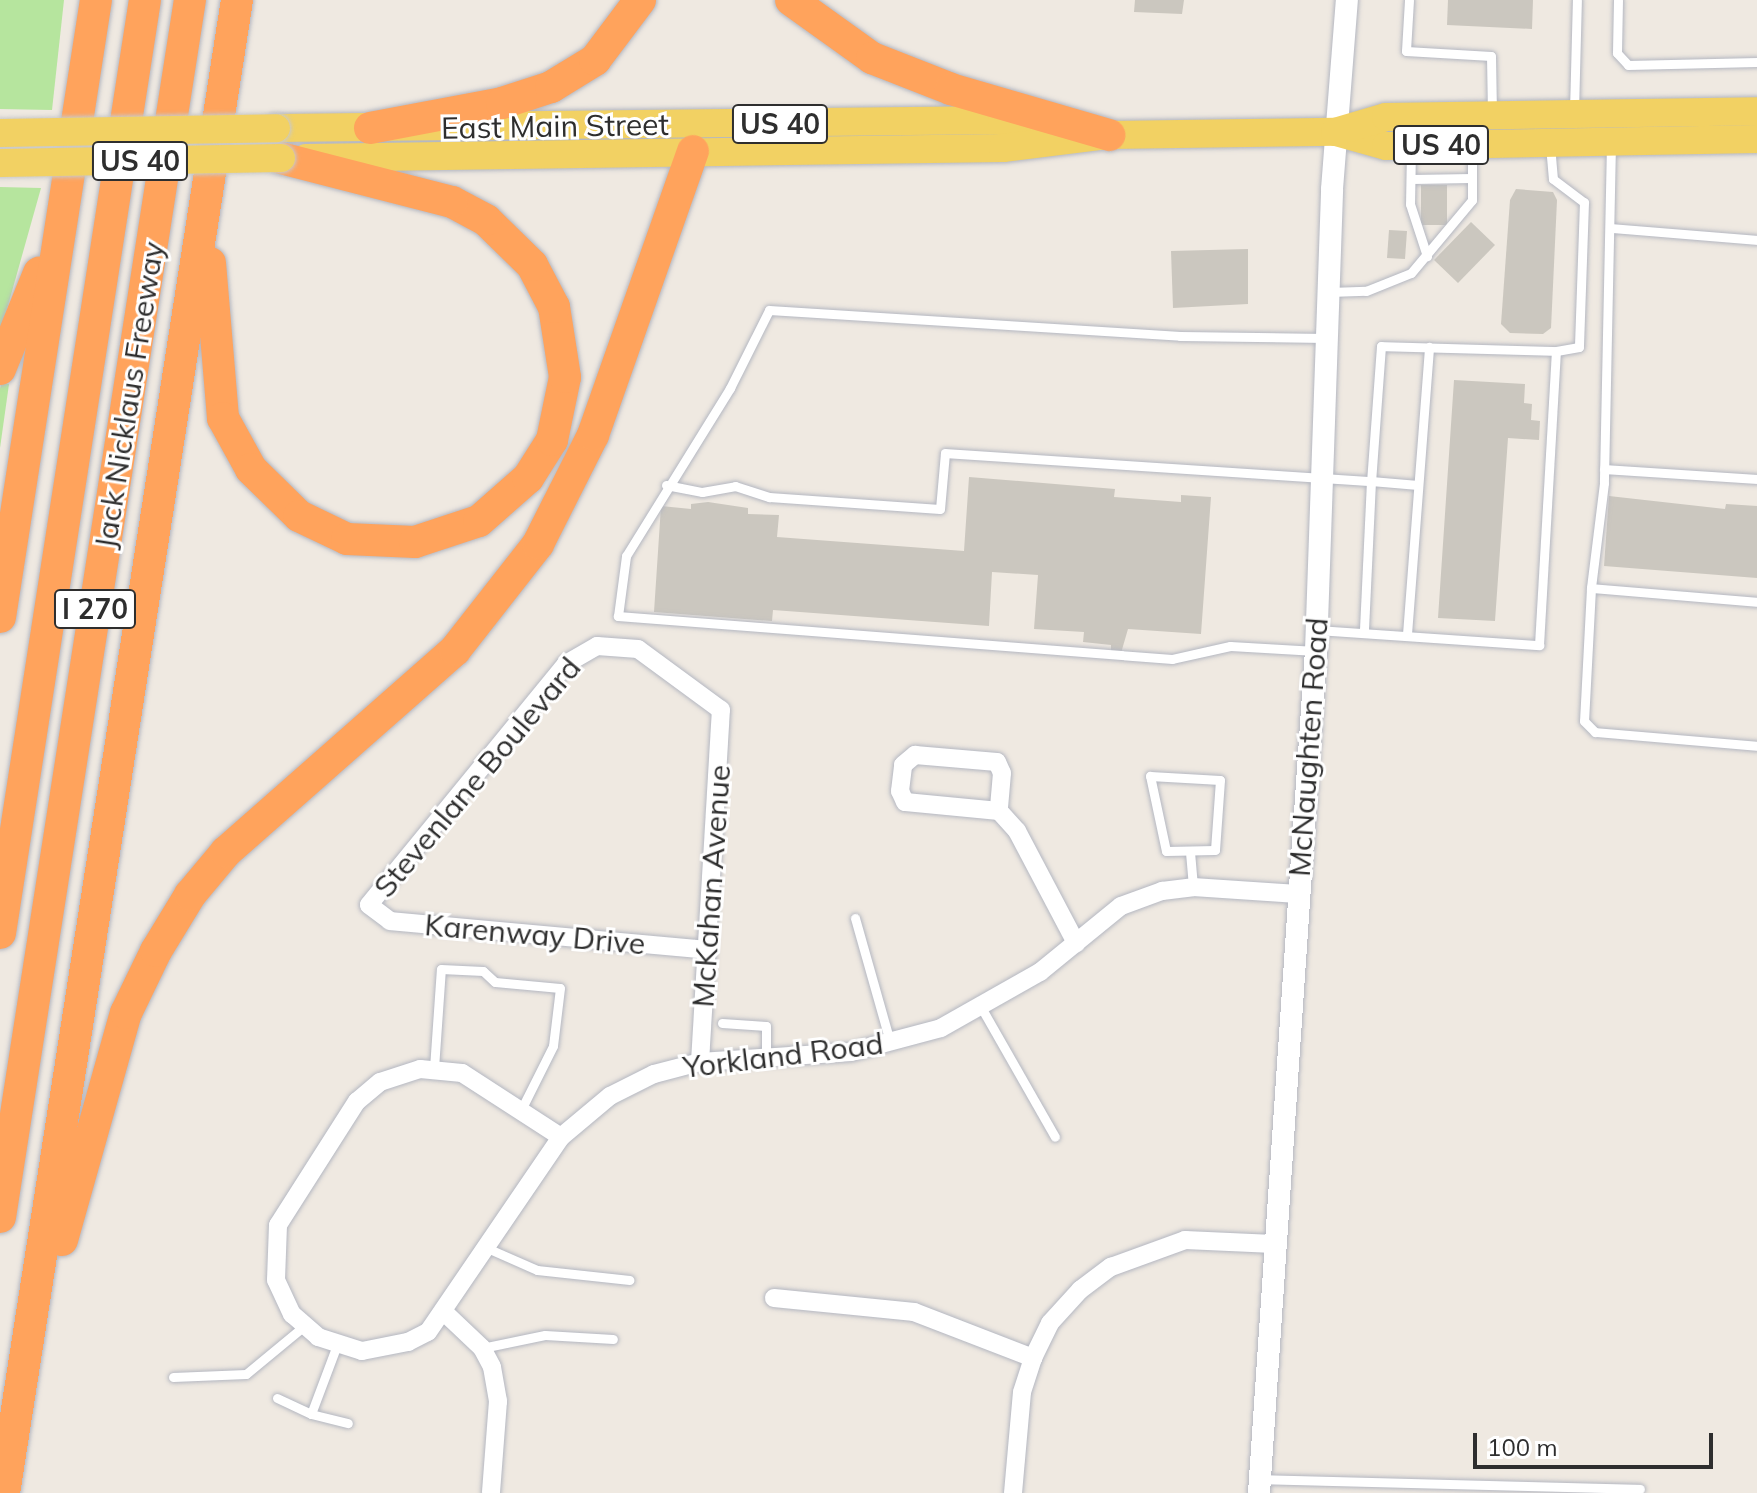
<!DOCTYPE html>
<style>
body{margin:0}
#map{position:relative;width:1757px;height:1493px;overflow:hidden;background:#efe9e1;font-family:Mulish,sans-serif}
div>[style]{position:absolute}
.green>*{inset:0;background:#b6e59e}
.building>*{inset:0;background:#cbc7bf}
.roads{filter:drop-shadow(0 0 2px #b4b7c1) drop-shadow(0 0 2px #b4b7c1)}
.service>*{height:9px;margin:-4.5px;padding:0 4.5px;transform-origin:4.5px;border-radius:4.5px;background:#fff}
.minor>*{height:18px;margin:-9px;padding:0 9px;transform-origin:9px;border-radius:9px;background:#fff}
.tertiary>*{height:22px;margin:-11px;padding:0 11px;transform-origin:11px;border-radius:11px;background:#fff}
.primary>*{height:28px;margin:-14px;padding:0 14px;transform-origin:14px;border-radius:14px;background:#f2d163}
.motorway>*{height:32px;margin:-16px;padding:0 16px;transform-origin:16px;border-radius:16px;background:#ffa35c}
.bridges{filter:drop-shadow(0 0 2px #c9c9c9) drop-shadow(0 0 2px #c9c9c9)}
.primary-bridge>*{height:28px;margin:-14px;padding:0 14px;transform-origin:14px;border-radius:14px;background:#f2d163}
span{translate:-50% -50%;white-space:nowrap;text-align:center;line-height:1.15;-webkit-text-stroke:6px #fff;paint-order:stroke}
.shield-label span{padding:2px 6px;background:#fff;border:2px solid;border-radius:6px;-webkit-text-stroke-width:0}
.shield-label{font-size:28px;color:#2e2e2e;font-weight:700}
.street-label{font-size:30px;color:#2e2e2e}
.scale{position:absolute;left:1473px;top:1433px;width:240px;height:36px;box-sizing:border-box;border:4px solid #2e2e2e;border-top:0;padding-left:10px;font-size:24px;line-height:28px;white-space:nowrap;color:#2e2e2e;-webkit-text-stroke:6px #fff;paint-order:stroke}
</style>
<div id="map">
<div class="green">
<div style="clip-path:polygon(0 0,64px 0,52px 110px,0 109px)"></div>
<div style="clip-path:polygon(0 187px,41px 188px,0 334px)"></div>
<div style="clip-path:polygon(2px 383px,9px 384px,0 448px,0 388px)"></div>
</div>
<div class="building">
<div style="clip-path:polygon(1135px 0,1184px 0,1182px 14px,1134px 12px)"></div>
<div style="clip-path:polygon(1448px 0,1533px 0,1532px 29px,1447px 25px)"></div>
<div style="clip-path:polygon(1421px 185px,1447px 185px,1447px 225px,1421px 225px)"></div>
<div style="clip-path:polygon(1516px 189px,1553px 192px,1557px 200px,1551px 328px,1543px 334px,1510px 333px,1501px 324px,1510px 200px)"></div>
<div style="clip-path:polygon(1471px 222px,1495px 245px,1458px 283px,1434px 260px)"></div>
<div style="clip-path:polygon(1389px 230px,1407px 231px,1405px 259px,1387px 258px)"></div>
<div style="clip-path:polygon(1248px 249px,1248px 304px,1173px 308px,1171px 251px)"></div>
<div style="clip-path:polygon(1454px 380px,1525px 384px,1524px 403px,1532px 404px,1531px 420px,1540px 421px,1539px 440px,1508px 438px,1495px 621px,1438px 618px)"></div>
<div style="clip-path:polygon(969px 477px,1115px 489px,1114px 497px,1181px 502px,1181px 495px,1211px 497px,1201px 634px,1128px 629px,1121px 653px,1111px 652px,1111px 645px,1083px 642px,1084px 632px,1034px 629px,1038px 575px,992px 572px,989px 626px,773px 610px,772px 621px,654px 612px,661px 506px,691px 509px,691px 504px,708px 502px,748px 508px,748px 514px,779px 515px,777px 537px,964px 551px)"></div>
<div style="clip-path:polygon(1609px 496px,1725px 509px,1726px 504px,1757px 506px,1757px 578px,1604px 566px)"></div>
</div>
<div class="roads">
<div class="service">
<div style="left:1409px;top:0;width:51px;rotate:93.4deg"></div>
<div style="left:1406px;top:51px;width:85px;rotate:3.4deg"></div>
<div style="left:1491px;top:56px;width:56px;rotate:89deg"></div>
<div style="left:1618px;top:0;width:53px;rotate:91.1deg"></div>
<div style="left:1617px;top:53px;width:16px;rotate:47deg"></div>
<div style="left:1628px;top:65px;width:129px;rotate:-1.3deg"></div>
<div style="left:1574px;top:111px;width:111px;rotate:-88.5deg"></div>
<div style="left:1611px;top:144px;width:339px;rotate:91.2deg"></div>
<div style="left:1604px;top:483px;width:106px;rotate:97.1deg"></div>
<div style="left:1591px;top:588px;width:133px;rotate:93deg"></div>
<div style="left:1584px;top:721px;width:16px;rotate:45deg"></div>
<div style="left:1595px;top:732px;width:163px;rotate:4.9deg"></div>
<div style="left:1550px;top:145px;width:34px;rotate:85deg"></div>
<div style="left:1553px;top:179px;width:39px;rotate:37deg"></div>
<div style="left:1584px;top:202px;width:145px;rotate:92deg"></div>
<div style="left:1579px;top:347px;width:23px;rotate:170deg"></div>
<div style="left:1411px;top:149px;width:55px;rotate:91deg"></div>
<div style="left:1410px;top:204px;width:55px;rotate:71.9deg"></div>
<div style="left:1411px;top:179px;width:61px;rotate:-0.9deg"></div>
<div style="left:1611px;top:228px;width:146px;rotate:4.7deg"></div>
<div style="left:1329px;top:292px;width:37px;rotate:-2deg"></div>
<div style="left:1366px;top:291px;width:48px;rotate:-21.8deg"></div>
<div style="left:1411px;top:273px;width:95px;rotate:-50.1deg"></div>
<div style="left:1472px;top:200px;width:52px;rotate:-90deg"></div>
<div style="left:1604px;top:469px;width:153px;rotate:3.7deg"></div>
<div style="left:666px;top:485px;width:37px;rotate:11deg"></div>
<div style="left:702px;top:492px;width:34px;rotate:-10deg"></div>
<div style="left:735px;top:486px;width:36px;rotate:18deg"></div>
<div style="left:769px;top:497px;width:171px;rotate:4deg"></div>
<div style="left:940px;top:509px;width:56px;rotate:-84.9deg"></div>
<div style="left:945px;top:453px;width:427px;rotate:3.8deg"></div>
<div style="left:1371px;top:481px;width:149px;rotate:92.7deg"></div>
<div style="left:1591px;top:588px;width:167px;rotate:4.8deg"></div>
<div style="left:1317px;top:630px;width:223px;rotate:3.9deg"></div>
<div style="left:1539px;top:645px;width:294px;rotate:-86.7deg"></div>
<div style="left:1556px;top:351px;width:175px;rotate:-178.4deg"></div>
<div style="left:1381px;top:346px;width:135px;rotate:94.2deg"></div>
<div style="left:1371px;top:481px;width:47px;rotate:4.9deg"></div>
<div style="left:1407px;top:634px;width:288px;rotate:-85.6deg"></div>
<div style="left:1316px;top:651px;width:86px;rotate:-176.7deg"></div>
<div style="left:1230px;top:646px;width:59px;rotate:167.4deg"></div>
<div style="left:1172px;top:659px;width:556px;rotate:-175.56deg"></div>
<div style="left:618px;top:616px;width:61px;rotate:-82.4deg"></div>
<div style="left:626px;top:556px;width:198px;rotate:-58.2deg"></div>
<div style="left:730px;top:388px;width:87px;rotate:-63.4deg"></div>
<div style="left:769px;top:310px;width:412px;rotate:3.6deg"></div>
<div style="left:1180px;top:336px;width:146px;rotate:0.8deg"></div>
<div style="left:1150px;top:776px;width:70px;rotate:3.3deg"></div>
<div style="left:1220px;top:780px;width:70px;rotate:94.1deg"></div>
<div style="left:1215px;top:850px;width:49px;rotate:178.8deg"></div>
<div style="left:1166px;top:851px;width:77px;rotate:-102deg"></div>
<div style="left:1190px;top:852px;width:35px;rotate:85deg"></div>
<div style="left:855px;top:918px;width:129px;rotate:74.2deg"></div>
<div style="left:982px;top:1009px;width:147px;rotate:60.3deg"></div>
<div style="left:722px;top:1023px;width:44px;rotate:3.9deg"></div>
<div style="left:766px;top:1026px;width:32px;rotate:90deg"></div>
<div style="left:434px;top:1068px;width:99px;rotate:-86deg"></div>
<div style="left:441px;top:969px;width:42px;rotate:2.7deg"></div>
<div style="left:483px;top:971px;width:16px;rotate:43deg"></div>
<div style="left:495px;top:982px;width:65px;rotate:5.3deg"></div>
<div style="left:560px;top:988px;width:58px;rotate:96.9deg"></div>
<div style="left:553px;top:1046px;width:72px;rotate:116.6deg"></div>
<div style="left:487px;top:1248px;width:55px;rotate:23.7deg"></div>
<div style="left:537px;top:1270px;width:93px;rotate:6.2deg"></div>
<div style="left:482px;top:1348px;width:64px;rotate:-11.7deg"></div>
<div style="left:545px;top:1335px;width:68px;rotate:3.4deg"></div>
<div style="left:173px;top:1377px;width:73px;rotate:-2.4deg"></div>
<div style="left:246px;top:1374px;width:75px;rotate:-39.6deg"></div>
<div style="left:277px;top:1398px;width:38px;rotate:25deg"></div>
<div style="left:311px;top:1414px;width:74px;rotate:-69.4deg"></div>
<div style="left:311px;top:1414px;width:38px;rotate:14deg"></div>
<div style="left:1259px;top:1479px;width:381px;rotate:1.5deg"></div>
</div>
<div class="minor">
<div style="left:915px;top:755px;width:82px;rotate:4.9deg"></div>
<div style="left:997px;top:762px;width:12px;rotate:66deg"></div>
<div style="left:1002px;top:773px;width:38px;rotate:95deg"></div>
<div style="left:999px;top:811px;width:94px;rotate:-174.5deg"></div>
<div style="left:905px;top:802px;width:12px;rotate:-114deg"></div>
<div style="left:900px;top:791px;width:26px;rotate:-83deg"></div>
<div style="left:903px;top:765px;width:16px;rotate:-40deg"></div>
<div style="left:999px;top:811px;width:27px;rotate:48deg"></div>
<div style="left:1017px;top:831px;width:127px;rotate:62.2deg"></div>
<div style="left:700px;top:1062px;width:353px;rotate:-86.6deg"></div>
<div style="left:721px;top:710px;width:103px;rotate:-143.7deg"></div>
<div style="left:638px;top:649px;width:41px;rotate:-175.8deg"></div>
<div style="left:597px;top:646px;width:36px;rotate:150deg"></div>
<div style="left:566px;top:664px;width:311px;rotate:129.3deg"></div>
<div style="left:369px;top:905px;width:26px;rotate:37deg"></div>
<div style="left:390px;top:921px;width:318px;rotate:5.2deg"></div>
<div style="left:561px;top:1137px;width:118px;rotate:-147.1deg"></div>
<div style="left:462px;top:1073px;width:42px;rotate:-174.6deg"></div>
<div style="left:420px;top:1069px;width:42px;rotate:162deg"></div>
<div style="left:380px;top:1082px;width:30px;rotate:140deg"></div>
<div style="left:357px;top:1101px;width:147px;rotate:122.5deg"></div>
<div style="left:278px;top:1225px;width:55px;rotate:92.1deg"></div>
<div style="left:276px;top:1280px;width:38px;rotate:65deg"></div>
<div style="left:292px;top:1314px;width:35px;rotate:41deg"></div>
<div style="left:318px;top:1337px;width:46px;rotate:17.7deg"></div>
<div style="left:362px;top:1351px;width:47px;rotate:-11.1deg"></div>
<div style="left:408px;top:1342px;width:22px;rotate:-27deg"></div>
<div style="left:428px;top:1332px;width:236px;rotate:-55.7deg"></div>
<div style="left:561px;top:1137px;width:64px;rotate:-39.9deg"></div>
<div style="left:610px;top:1096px;width:49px;rotate:-26.6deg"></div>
<div style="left:654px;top:1074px;width:48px;rotate:-14.6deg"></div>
<div style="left:700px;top:1062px;width:151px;rotate:-3.8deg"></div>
<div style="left:851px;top:1052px;width:93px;rotate:-14.9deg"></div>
<div style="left:941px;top:1028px;width:114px;rotate:-29.5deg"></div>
<div style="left:1040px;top:972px;width:104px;rotate:-39.2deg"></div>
<div style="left:1121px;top:906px;width:44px;rotate:-20.1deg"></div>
<div style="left:1162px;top:891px;width:31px;rotate:-7deg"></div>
<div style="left:1193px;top:887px;width:105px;rotate:3.8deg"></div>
<div style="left:774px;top:1298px;width:141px;rotate:5.7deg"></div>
<div style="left:914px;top:1312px;width:128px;rotate:21.1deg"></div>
<div style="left:444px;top:1312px;width:52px;rotate:43.5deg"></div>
<div style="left:482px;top:1348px;width:21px;rotate:62deg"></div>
<div style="left:492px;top:1367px;width:35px;rotate:80deg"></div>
<div style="left:498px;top:1401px;width:92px;rotate:94.4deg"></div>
<div style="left:1013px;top:1493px;width:101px;rotate:-84.9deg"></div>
<div style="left:1022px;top:1392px;width:36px;rotate:-72deg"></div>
<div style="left:1033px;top:1358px;width:39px;rotate:-64deg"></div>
<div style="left:1050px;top:1323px;width:45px;rotate:-47.7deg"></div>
<div style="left:1080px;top:1290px;width:39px;rotate:-37deg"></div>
<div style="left:1111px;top:1267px;width:79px;rotate:-20deg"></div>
<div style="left:1185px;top:1240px;width:89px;rotate:2.6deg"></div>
</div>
<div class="tertiary">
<div style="left:1259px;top:1493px;width:844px;rotate:-86.13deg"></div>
<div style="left:1316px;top:651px;width:462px;rotate:-88deg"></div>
<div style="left:1332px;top:189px;width:190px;rotate:-85.5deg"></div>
</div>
<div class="primary">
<div style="left:276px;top:128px;width:726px;rotate:-0.63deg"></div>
<div style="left:1002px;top:120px;width:34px;rotate:8deg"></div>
<div style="left:1336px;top:132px;width:52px;rotate:15.6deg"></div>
<div style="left:1386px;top:146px;width:371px;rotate:-1.1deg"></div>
<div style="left:306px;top:158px;width:697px;rotate:-0.82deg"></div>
<div style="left:1003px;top:148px;width:107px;rotate:-7deg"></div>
<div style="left:1109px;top:135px;width:226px;rotate:-0.8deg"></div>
<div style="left:1335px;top:132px;width:53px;rotate:-16.4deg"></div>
<div style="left:1386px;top:117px;width:371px;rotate:-0.9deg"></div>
</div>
<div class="motorway">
<div style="left:791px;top:0;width:100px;rotate:35.6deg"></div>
<div style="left:872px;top:58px;width:85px;rotate:21.4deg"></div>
<div style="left:951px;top:89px;width:165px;rotate:16.2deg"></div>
<div style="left:370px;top:128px;width:134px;rotate:-10.7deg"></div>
<div style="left:502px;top:103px;width:52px;rotate:-18.1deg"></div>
<div style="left:551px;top:87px;width:52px;rotate:-31.5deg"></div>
<div style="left:595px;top:60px;width:75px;rotate:-53.1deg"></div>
<div style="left:210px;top:263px;width:156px;rotate:85.2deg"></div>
<div style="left:223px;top:418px;width:58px;rotate:61.2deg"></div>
<div style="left:251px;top:469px;width:67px;rotate:44.4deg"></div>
<div style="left:299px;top:516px;width:53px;rotate:25.6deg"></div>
<div style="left:347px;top:539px;width:68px;rotate:2.5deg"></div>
<div style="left:415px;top:542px;width:67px;rotate:-18.2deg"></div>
<div style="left:479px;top:521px;width:65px;rotate:-41.3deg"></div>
<div style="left:528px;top:478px;width:45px;rotate:-57.7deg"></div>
<div style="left:552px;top:440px;width:64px;rotate:-78.3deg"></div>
<div style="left:565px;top:377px;width:71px;rotate:-98.9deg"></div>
<div style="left:554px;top:307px;width:47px;rotate:-117.6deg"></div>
<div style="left:532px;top:265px;width:64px;rotate:-135.6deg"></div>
<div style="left:486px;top:220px;width:38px;rotate:-152deg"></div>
<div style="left:452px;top:202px;width:177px;rotate:-165.6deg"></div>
<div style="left:0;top:369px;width:104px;rotate:-67.9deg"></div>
<div style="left:0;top:617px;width:624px;rotate:-81.16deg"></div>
<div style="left:0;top:933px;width:944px;rotate:-81.17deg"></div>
<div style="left:0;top:1217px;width:1232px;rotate:-81.13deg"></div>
<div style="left:62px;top:1240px;width:236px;rotate:-74.3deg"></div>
<div style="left:126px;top:1013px;width:69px;rotate:-64.2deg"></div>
<div style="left:156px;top:951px;width:66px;rotate:-58.7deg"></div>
<div style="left:190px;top:895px;width:56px;rotate:-50.1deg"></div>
<div style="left:226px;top:852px;width:305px;rotate:-41.4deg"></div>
<div style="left:455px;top:650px;width:135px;rotate:-51.9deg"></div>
<div style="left:538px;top:544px;width:122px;rotate:-63.2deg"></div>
<div style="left:593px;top:435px;width:301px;rotate:-70.6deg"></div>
<div style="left:4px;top:1493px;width:1511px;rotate:-81.13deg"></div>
</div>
</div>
<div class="bridges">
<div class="primary-bridge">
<div style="left:0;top:133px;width:276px;rotate:-1deg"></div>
<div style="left:0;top:163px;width:281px;rotate:-1deg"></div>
</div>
</div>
<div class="shield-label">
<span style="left:780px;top:124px">US 40</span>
<span style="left:1441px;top:145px">US 40</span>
<span style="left:140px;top:161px">US 40</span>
<span style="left:95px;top:609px">I 270</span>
</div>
<div class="street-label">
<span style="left:555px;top:126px;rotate:-1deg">East Main Street</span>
<span style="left:129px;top:395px;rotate:-81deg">Jack Nicklaus Freeway</span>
<span style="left:1308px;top:747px;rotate:-86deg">McNaughten Road</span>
<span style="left:477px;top:777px;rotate:-50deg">Stevenlane Boulevard</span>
<span style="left:711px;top:886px;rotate:-86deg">McKahan Avenue</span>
<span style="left:535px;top:934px;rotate:5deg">Karenway Drive</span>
<span style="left:783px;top:1055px;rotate:-7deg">Yorkland Road</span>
</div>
<div class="scale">100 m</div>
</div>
